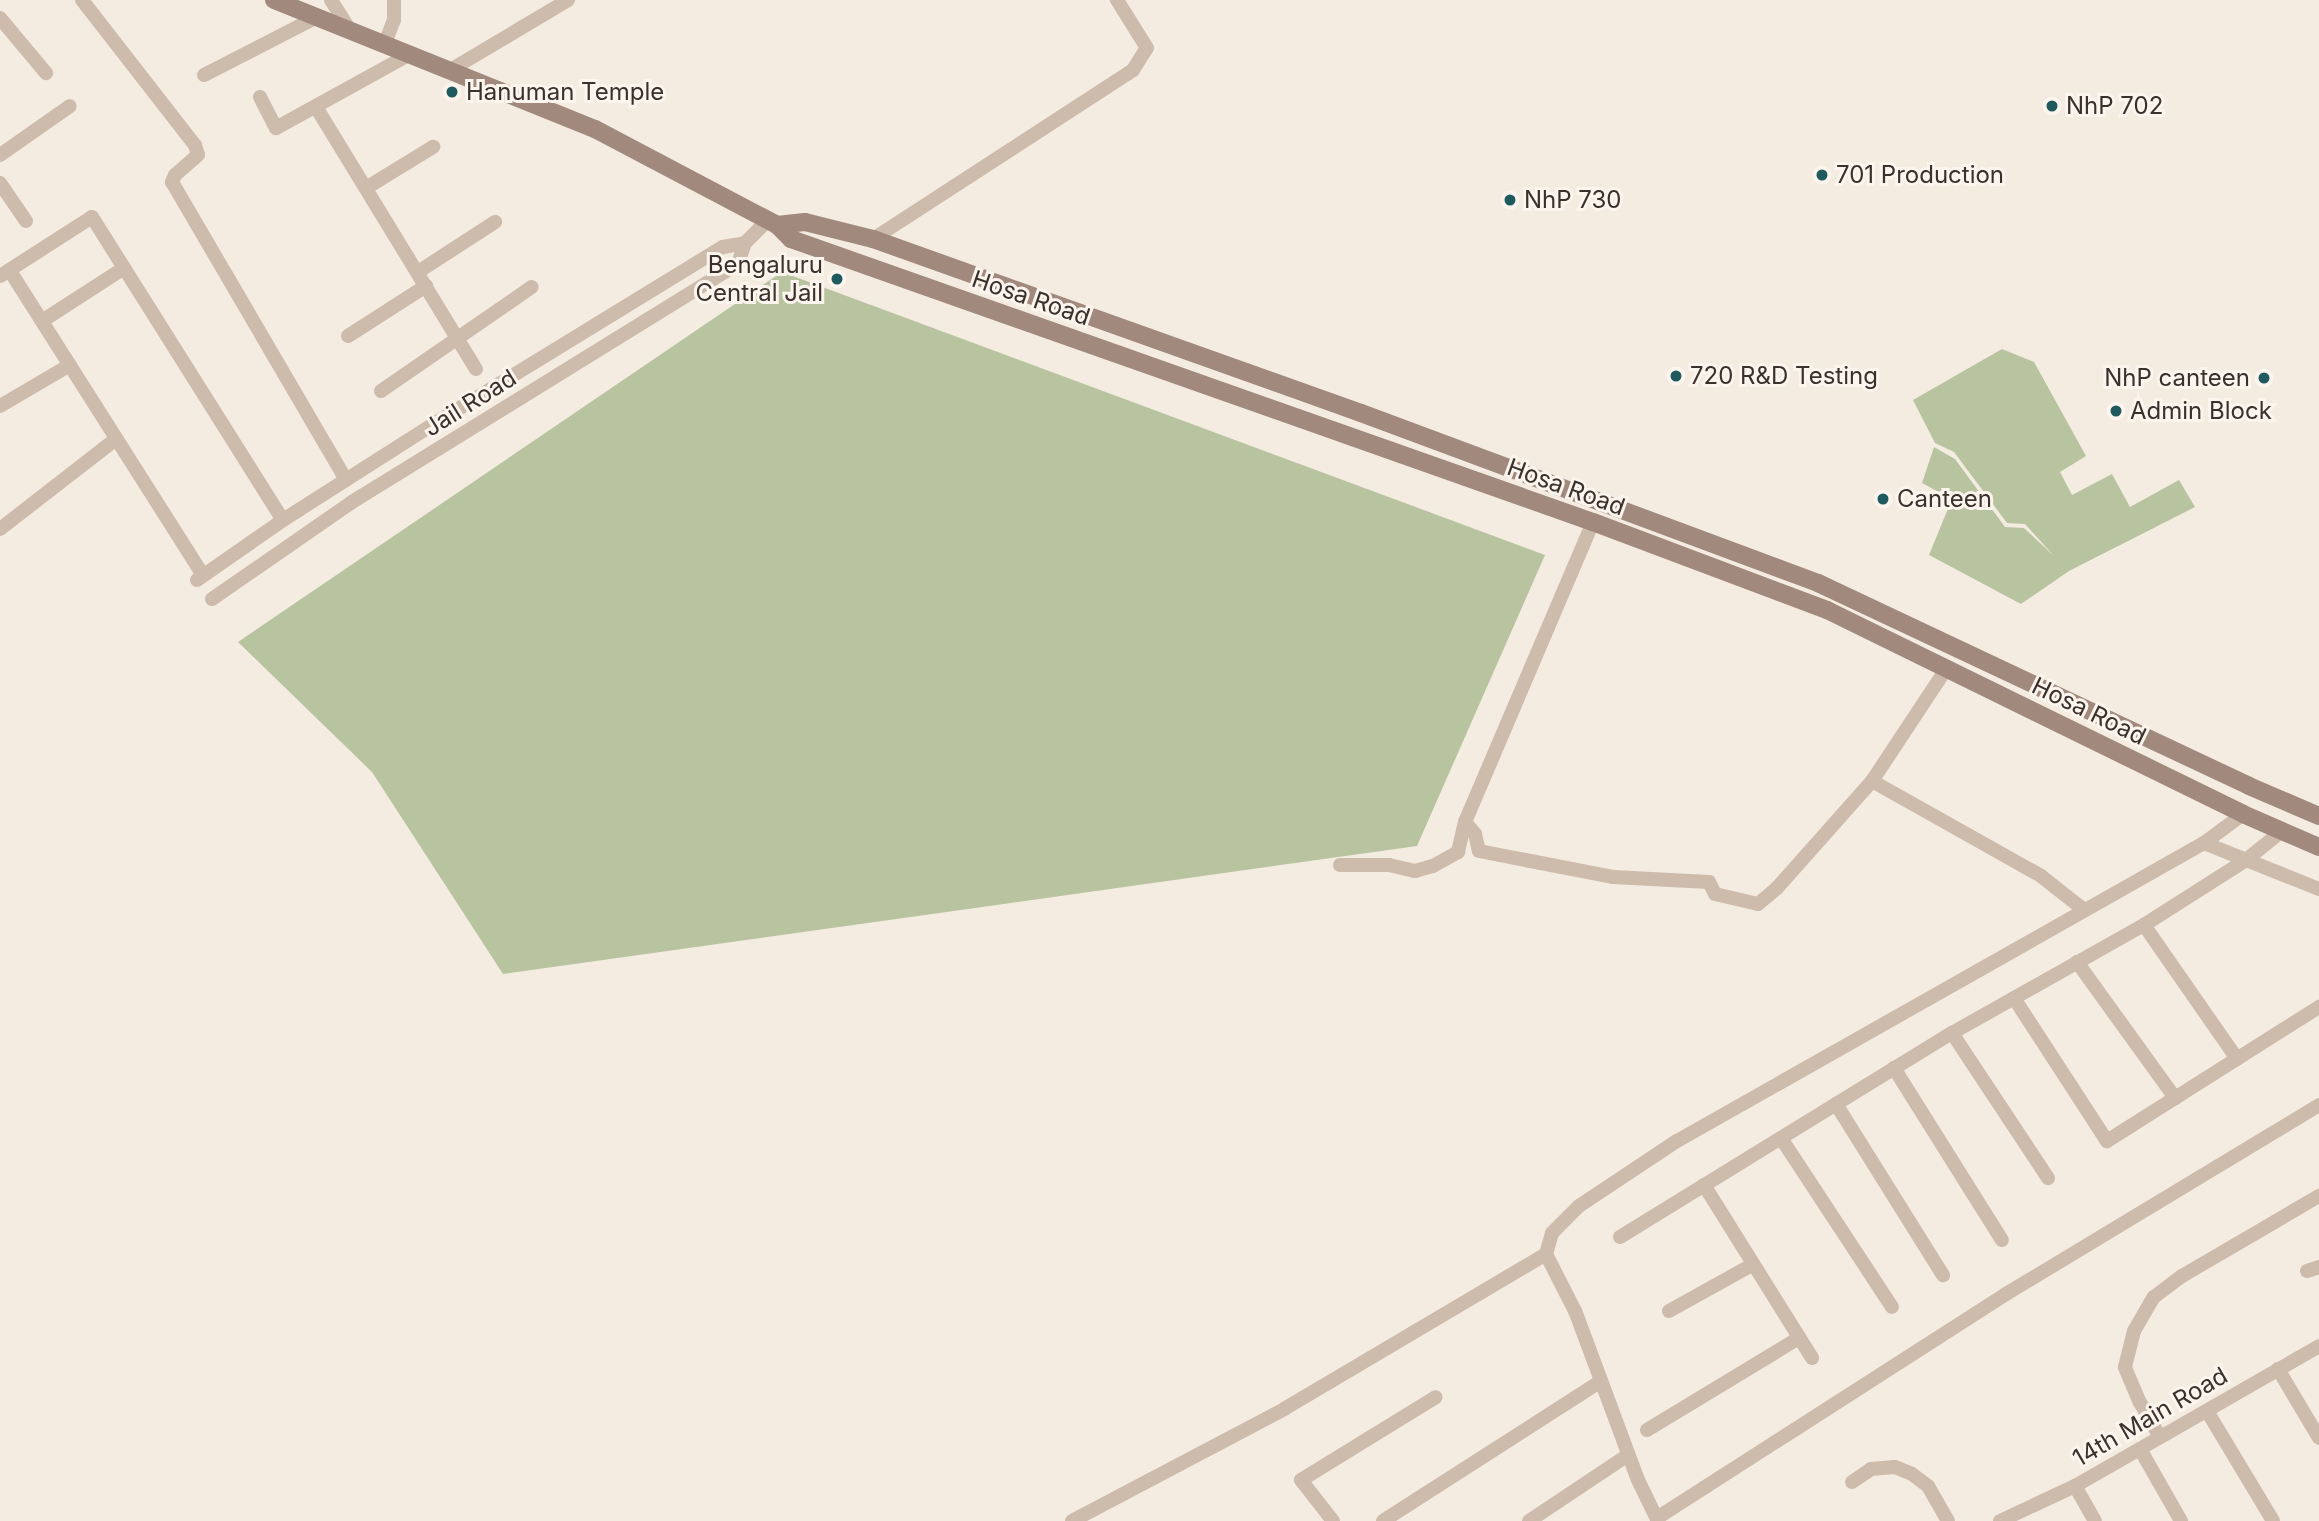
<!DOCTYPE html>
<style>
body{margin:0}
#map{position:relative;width:2319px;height:1521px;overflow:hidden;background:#f4ebe1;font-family:Inter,sans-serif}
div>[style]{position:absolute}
.green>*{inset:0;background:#b8c4a0}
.street>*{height:14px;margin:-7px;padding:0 7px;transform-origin:7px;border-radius:7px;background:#cdbbac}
.secondary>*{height:18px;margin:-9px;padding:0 9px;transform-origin:9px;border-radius:9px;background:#a18a7d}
.dots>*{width:19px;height:19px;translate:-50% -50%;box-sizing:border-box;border:4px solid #fbf5ee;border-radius:50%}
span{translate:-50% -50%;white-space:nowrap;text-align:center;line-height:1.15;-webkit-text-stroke:6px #fbf5ee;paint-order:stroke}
.poi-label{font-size:24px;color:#3b302b}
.left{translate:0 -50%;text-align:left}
.right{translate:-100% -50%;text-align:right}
.street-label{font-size:24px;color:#3b302b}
</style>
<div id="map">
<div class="green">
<div style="clip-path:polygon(782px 272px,1545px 555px,1417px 846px,503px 974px,372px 772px,238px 642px)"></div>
<div style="clip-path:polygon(2002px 349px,2034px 362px,2086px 456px,2060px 472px,2072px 495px,2112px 474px,2130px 507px,2179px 480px,2195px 507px,2069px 571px,2021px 604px,1929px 555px,1952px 499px,1922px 483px,1934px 447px,1955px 459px,2005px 527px,2024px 528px,2054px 556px,2025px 524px,2007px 523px,1954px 452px,1935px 443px,1913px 400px)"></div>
</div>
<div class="street">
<div style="left:82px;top:0;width:184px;rotate:52.1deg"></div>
<div style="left:195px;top:145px;width:10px;rotate:73deg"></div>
<div style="left:198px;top:155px;width:30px;rotate:139deg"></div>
<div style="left:175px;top:175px;width:8px;rotate:113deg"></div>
<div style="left:172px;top:182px;width:345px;rotate:59.7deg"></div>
<div style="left:331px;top:0;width:34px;rotate:58deg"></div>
<div style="left:0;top:18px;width:72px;rotate:50.1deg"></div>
<div style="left:385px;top:43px;width:25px;rotate:-69deg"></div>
<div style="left:394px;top:20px;width:20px;rotate:-90deg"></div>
<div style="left:452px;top:69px;width:135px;rotate:-30.7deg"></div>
<div style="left:204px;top:75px;width:127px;rotate:-27.2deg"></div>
<div style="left:260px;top:97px;width:35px;rotate:63deg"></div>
<div style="left:276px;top:128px;width:153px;rotate:-28.9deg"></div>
<div style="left:316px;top:107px;width:307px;rotate:58.6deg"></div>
<div style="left:0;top:155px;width:85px;rotate:-35deg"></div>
<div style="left:0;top:183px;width:46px;rotate:55.6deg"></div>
<div style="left:366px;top:188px;width:79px;rotate:-31.5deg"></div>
<div style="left:873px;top:239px;width:310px;rotate:-33deg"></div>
<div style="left:1133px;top:70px;width:26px;rotate:-58deg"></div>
<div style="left:1147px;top:48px;width:57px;rotate:-122deg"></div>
<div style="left:10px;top:271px;width:360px;rotate:57.6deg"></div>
<div style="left:418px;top:272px;width:92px;rotate:-33deg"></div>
<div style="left:0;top:276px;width:109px;rotate:-32.7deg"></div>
<div style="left:92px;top:217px;width:358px;rotate:57.8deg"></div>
<div style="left:42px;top:321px;width:98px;rotate:-32.9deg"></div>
<div style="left:348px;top:336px;width:93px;rotate:-32.7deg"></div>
<div style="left:381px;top:391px;width:183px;rotate:-34.6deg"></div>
<div style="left:0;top:406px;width:81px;rotate:-30.4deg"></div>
<div style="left:1593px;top:522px;width:326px;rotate:113.1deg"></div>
<div style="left:1465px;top:822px;width:16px;rotate:50deg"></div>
<div style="left:1475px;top:834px;width:17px;rotate:77deg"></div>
<div style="left:1479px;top:851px;width:136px;rotate:11deg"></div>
<div style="left:1613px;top:877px;width:96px;rotate:3deg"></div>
<div style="left:1709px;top:882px;width:13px;rotate:63deg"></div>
<div style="left:1715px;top:894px;width:44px;rotate:13.1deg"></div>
<div style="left:1758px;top:904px;width:25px;rotate:-40deg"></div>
<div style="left:1777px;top:888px;width:143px;rotate:-48.4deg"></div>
<div style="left:1872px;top:781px;width:194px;rotate:29.3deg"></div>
<div style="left:2041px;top:876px;width:55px;rotate:38.3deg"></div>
<div style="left:0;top:529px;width:147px;rotate:-37.8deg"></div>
<div style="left:197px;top:580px;width:105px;rotate:-34.9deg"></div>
<div style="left:283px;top:520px;width:183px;rotate:-32.5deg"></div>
<div style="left:437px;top:422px;width:335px;rotate:-31.5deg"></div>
<div style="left:723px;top:247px;width:22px;rotate:-10deg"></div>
<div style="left:745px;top:243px;width:33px;rotate:-45deg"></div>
<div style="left:212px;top:599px;width:170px;rotate:-34.7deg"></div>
<div style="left:352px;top:502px;width:453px;rotate:-31.7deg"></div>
<div style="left:738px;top:264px;width:22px;rotate:-72deg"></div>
<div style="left:1872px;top:781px;width:134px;rotate:-56.5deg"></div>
<div style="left:2204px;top:843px;width:124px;rotate:21.8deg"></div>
<div style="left:1340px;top:865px;width:49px"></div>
<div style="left:1389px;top:865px;width:27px;rotate:13deg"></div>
<div style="left:1415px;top:871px;width:19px;rotate:-16deg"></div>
<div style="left:1433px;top:866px;width:29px;rotate:-29deg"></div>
<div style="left:1458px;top:852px;width:31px;rotate:-77deg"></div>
<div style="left:2144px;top:925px;width:163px;rotate:55.2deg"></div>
<div style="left:2077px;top:962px;width:168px;rotate:54.2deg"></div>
<div style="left:2014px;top:998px;width:171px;rotate:57deg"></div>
<div style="left:2107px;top:1141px;width:251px;rotate:-32.3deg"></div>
<div style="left:1952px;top:1033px;width:174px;rotate:56.5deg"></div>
<div style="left:1894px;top:1068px;width:203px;rotate:57.9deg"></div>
<div style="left:1836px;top:1104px;width:202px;rotate:58deg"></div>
<div style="left:1781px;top:1138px;width:202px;rotate:56.7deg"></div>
<div style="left:1704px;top:1185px;width:204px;rotate:58deg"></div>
<div style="left:1620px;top:1237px;width:390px;rotate:-31.6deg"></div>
<div style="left:1952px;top:1033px;width:220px;rotate:-29.4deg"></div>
<div style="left:2144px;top:925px;width:121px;rotate:-32.5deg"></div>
<div style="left:2246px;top:860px;width:46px;rotate:-38.9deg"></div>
<div style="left:2307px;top:1271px;width:13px;rotate:-18deg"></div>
<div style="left:1669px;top:1311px;width:95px;rotate:-29deg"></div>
<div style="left:2278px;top:1369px;width:80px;rotate:59.3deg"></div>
<div style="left:2207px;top:1411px;width:128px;rotate:59deg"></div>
<div style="left:1647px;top:1430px;width:178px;rotate:-31.2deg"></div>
<div style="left:2160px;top:1437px;width:39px;rotate:-120deg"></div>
<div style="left:2140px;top:1403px;width:39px;rotate:-113deg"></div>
<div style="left:2125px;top:1367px;width:37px;rotate:-76deg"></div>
<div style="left:2134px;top:1331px;width:39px;rotate:-60deg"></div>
<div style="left:2154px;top:1297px;width:35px;rotate:-37deg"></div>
<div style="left:2182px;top:1276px;width:159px;rotate:-30.3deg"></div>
<div style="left:2140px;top:1449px;width:83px;rotate:60.3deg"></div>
<div style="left:1852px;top:1482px;width:23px;rotate:-34deg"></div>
<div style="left:1871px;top:1469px;width:24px;rotate:-5deg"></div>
<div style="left:1895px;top:1467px;width:18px;rotate:22deg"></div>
<div style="left:1912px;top:1474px;width:20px;rotate:37deg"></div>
<div style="left:1928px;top:1486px;width:40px;rotate:60.3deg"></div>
<div style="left:2075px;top:1486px;width:40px;rotate:60.3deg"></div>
<div style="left:1657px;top:1518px;width:415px;rotate:-32.7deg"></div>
<div style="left:2006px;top:1294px;width:366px;rotate:-31.1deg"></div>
<div style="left:1072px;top:1521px;width:240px;rotate:-27.8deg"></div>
<div style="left:1284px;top:1409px;width:304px;rotate:-30.6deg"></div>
<div style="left:1333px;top:1521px;width:52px;rotate:-128deg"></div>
<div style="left:1301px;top:1480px;width:158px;rotate:-31.6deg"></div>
<div style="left:1383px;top:1521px;width:259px;rotate:-32.7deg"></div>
<div style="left:1529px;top:1521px;width:119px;rotate:-33.7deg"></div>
<div style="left:1658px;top:1521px;width:46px;rotate:-116deg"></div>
<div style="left:1638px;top:1480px;width:180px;rotate:-110.4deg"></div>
<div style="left:1575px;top:1311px;width:64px;rotate:-117deg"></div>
<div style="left:1546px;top:1254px;width:22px;rotate:-74deg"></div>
<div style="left:1552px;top:1233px;width:38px;rotate:-45deg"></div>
<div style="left:1579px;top:1206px;width:118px;rotate:-33.6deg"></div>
<div style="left:1677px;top:1141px;width:605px;rotate:-29.49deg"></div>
<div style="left:2204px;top:843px;width:49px;rotate:-36.6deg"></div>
<div style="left:2000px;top:1521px;width:83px;rotate:-25deg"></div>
<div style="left:2075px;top:1486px;width:281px;rotate:-29.8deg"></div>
</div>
<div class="secondary">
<div style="left:274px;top:0;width:346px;rotate:21.9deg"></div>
<div style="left:595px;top:129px;width:206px;rotate:27.8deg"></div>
<div style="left:777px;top:225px;width:20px;rotate:45deg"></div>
<div style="left:791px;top:239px;width:850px;rotate:19.44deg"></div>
<div style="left:1593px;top:522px;width:250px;rotate:20.6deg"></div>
<div style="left:1827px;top:610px;width:463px;rotate:26.1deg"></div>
<div style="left:2243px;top:814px;width:83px;rotate:23.5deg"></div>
<div style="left:777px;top:225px;width:28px;rotate:-6deg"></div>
<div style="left:805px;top:222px;width:70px;rotate:14deg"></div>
<div style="left:873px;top:239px;width:518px;rotate:19.62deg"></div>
<div style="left:1361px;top:413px;width:488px;rotate:20.4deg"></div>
<div style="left:1818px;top:583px;width:476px;rotate:25.2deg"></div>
<div style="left:2249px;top:786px;width:76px;rotate:23.2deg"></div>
</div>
<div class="dots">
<div style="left:452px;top:92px;background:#1f5a5e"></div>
<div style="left:2052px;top:106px;background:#1f5a5e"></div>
<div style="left:1822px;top:175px;background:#1f5a5e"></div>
<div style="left:1510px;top:200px;background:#1f5a5e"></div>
<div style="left:837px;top:279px;background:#1f5a5e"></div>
<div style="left:1676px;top:376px;background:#1f5a5e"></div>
<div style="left:2264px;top:378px;background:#1f5a5e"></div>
<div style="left:2116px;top:411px;background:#1f5a5e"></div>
<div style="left:1883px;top:499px;background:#1f5a5e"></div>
</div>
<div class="poi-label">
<span class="left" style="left:466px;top:92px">Hanuman Temple</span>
<span class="left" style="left:2066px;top:106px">NhP 702</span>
<span class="left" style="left:1836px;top:175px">701 Production</span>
<span class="left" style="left:1524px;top:200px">NhP 730</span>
<span class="right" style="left:823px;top:279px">Bengaluru<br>Central Jail</span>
<span class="left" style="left:1690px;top:376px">720 R&amp;D Testing</span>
<span class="right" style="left:2250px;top:378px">NhP canteen</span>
<span class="left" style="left:2130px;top:411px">Admin Block</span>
<span class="left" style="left:1897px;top:499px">Canteen</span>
</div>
<div class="street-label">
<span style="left:1031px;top:298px;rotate:19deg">Hosa Road</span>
<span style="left:470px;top:403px;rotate:-32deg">Jail Road</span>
<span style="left:1566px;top:487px;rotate:20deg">Hosa Road</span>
<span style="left:2089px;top:711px;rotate:26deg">Hosa Road</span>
<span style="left:2150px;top:1417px;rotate:-30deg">14th Main Road</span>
</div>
</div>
